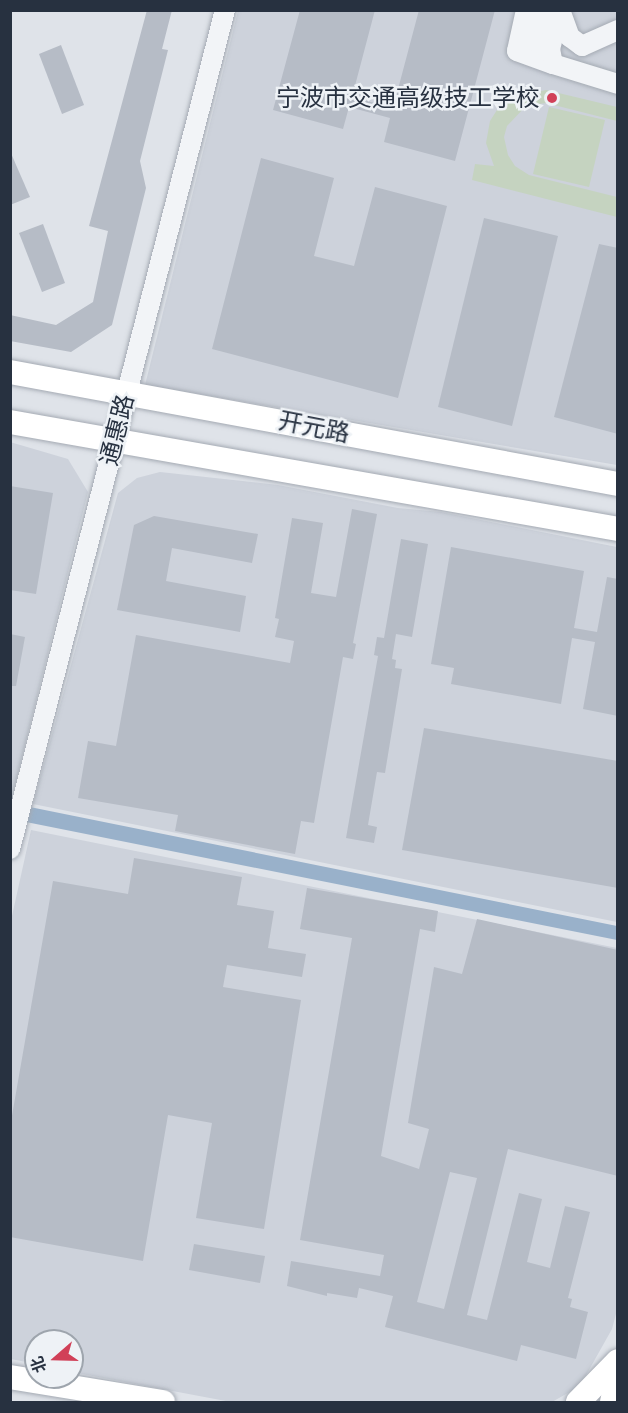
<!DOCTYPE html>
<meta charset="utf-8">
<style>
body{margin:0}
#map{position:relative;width:628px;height:1413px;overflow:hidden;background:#dfe3e9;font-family:Jost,"Noto Sans SC",sans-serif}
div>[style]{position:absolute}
.built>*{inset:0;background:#cdd2db}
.green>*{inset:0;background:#c5d3c0}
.water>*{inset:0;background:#99b1ca}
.building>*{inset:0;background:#b6bcc6}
.roads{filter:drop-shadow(0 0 2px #a4aab3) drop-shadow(0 0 2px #a4aab3)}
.minor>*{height:20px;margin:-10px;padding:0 10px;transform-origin:10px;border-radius:10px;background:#f2f4f7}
.major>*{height:24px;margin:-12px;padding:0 12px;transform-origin:12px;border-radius:12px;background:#fff}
.dots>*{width:16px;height:16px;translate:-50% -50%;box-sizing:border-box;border:3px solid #eef2f6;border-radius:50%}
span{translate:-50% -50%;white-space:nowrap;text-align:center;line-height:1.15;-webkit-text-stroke:5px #eef2f6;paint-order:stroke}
.poi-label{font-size:24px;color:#273140}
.right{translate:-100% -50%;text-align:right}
.street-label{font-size:24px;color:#273140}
.frame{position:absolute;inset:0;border:12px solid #273140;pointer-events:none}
.north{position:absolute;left:24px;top:1329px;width:60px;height:60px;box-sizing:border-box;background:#eef2f6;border:2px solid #9ea5ad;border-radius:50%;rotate:250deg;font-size:16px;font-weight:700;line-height:24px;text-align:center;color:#273140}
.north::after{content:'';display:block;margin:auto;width:21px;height:27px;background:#d14058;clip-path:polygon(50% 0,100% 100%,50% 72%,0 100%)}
</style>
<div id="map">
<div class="built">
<div style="clip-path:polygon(238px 11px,617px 11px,617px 465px,145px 385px)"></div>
<div style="clip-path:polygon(10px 442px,68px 459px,88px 492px,12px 797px)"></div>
<div style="clip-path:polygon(160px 472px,278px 485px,398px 508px,441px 512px,617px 547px,617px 922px,33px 804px,118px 493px,137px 478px)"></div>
<div style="clip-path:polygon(31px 830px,617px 948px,617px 1310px,612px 1329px,580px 1386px,552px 1402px,231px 1402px,72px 1372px,72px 1341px,36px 1341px,36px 1364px,11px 1359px,10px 925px)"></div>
</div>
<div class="green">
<div style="clip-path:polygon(546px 90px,617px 107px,617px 121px,546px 103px,526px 106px,507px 126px,504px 137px,508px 155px,515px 166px,529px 175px,617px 197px,617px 217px,472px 180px,475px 164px,494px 166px,486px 143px,490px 121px,497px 110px,517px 96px)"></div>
<div style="clip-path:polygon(549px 107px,605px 120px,589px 187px,533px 174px)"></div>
</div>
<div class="water">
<div style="clip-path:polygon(10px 803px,617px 926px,617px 940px,11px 819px)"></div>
</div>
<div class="building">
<div style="clip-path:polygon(147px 10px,172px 10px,162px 49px,168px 50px,140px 161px,146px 188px,112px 325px,71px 352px,10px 341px,10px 315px,56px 325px,93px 302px,108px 231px,89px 226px)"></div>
<div style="clip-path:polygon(300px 10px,375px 10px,352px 97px,393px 108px,419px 10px,495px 10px,455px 161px,384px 142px,390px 118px,349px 107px,343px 129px,273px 110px)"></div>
<div style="clip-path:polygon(61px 45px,84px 105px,62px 114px,39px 54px)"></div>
<div style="clip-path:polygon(10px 151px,30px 197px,10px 205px)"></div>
<div style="clip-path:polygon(261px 158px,334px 178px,314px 256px,354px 266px,375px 187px,447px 206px,398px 398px,212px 349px)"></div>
<div style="clip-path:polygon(484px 218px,558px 236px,512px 426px,438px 407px)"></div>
<div style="clip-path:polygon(43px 224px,65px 283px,42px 292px,19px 233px)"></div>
<div style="clip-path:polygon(599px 244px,618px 248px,618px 434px,554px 417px)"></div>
<div style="clip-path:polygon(10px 486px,53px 493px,36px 594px,10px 590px)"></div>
<div style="clip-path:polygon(352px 509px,377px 514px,353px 643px,356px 644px,353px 659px,343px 657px,314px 823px,301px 821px,295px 854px,175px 831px,178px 815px,78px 798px,88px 741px,116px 746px,136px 635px,290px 663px,294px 641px,275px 637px,279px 619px,275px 618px,292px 518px,323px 523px,311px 593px,336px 597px)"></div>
<div style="clip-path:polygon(154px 516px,258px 534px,252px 563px,172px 548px,166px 581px,246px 596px,240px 632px,117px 610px,134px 525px)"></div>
<div style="clip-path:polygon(401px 539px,428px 544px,412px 637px,396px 634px,392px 659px,396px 660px,395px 668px,402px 669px,385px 773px,377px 772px,368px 825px,377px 827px,374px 843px,346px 838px,378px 656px,374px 655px,377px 637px,384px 638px)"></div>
<div style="clip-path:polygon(451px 547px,584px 571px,574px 628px,597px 632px,607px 577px,618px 579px,618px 716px,583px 709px,595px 642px,572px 638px,561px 704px,451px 684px,454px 668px,431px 664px)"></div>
<div style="clip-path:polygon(10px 634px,25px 637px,16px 686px,10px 686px)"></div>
<div style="clip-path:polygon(424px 728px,618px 761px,618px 888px,402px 850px)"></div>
<div style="clip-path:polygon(134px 858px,242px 877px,237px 905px,274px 911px,268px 948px,306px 954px,302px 977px,227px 965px,223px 987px,301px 1000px,264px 1229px,196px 1218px,212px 1123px,168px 1115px,143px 1261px,10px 1237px,10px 1127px,53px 881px,128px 894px)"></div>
<div style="clip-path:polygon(evenodd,307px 888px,438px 911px,435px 932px,420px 929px,381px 1156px,419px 1169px,429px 1129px,408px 1123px,434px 967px,462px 974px,477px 919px,618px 950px,618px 1176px,508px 1149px,467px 1315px,487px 1320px,519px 1193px,542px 1199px,527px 1262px,550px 1268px,565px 1206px,590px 1212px,568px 1298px,572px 1299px,570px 1307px,588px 1312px,576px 1359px,521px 1345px,517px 1361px,385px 1327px,393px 1296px,359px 1288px,357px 1298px,327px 1293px,327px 1296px,287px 1286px,291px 1261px,380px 1276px,384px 1255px,300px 1240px,352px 938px,300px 929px,307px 888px,450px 1172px,477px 1178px,444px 1309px,417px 1302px,450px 1172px)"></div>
<div style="clip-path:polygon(194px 1244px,265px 1256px,260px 1283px,189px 1270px)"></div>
</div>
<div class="roads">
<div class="minor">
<div style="left:526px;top:10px;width:42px;rotate:102.4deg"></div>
<div style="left:517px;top:51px;width:38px;rotate:20deg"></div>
<div style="left:542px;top:10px;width:32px;rotate:101deg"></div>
<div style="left:536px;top:41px;width:16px;rotate:30deg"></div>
<div style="left:560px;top:10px;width:40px;rotate:104.4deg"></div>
<div style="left:550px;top:49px;width:15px;rotate:79deg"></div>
<div style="left:553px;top:64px;width:68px;rotate:17.1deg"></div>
<div style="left:560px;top:10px;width:29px;rotate:70deg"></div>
<div style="left:570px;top:37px;width:15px;rotate:37deg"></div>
<div style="left:582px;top:46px;width:39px;rotate:-24deg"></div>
<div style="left:10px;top:849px;width:866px;rotate:-75.63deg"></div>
</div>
<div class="major">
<div style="left:10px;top:372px;width:618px;rotate:10.44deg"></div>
<div style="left:10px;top:422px;width:617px;rotate:9.98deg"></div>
<div style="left:10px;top:1377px;width:155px;rotate:9.3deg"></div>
<div style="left:578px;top:1402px;width:57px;rotate:-45.7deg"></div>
<div style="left:612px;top:1402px;width:27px;rotate:-77deg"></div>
</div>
</div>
<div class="dots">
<div style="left:552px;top:98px;background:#d14058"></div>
</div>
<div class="poi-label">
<span class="right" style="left:540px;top:98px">宁波市交通高级技工学校</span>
</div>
<div class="street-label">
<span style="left:314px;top:427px;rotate:11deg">开元路</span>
<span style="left:117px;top:430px;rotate:-76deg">通惠路</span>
</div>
<div class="frame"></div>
<div class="north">北</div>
</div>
